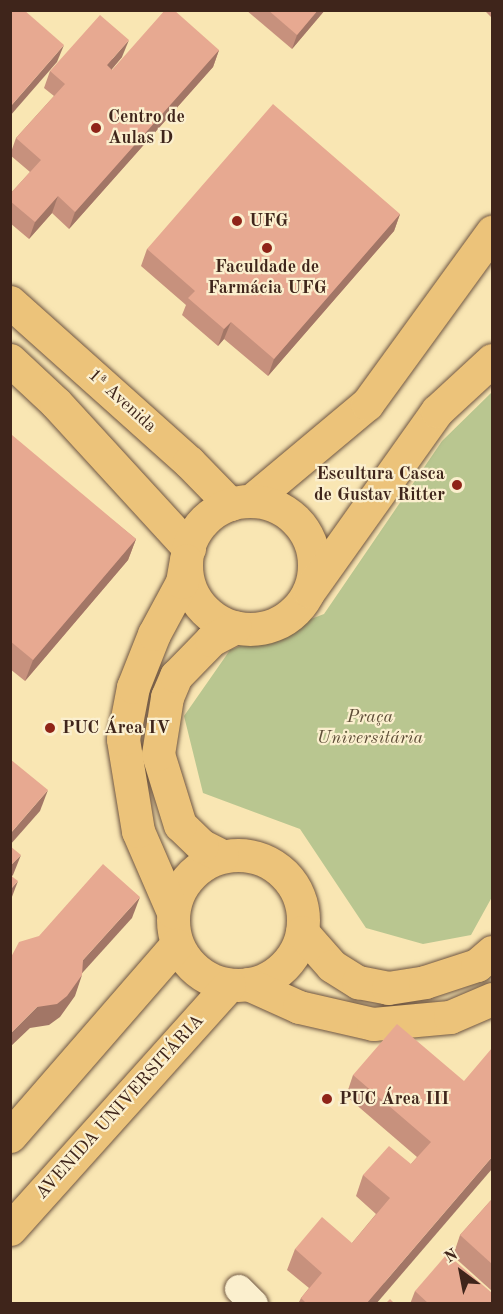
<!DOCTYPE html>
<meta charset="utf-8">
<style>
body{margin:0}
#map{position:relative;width:503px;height:1314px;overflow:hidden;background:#f9e6b3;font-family:"Old Standard TT",serif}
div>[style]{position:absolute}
.green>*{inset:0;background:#b9c690}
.roads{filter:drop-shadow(0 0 2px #6e5541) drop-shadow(0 0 2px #6e5541)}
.minor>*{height:28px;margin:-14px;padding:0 14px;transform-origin:14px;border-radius:14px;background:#fbefce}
.major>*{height:33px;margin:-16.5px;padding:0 16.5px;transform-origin:16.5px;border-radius:16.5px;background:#ecc37a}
.major>.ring{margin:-16.5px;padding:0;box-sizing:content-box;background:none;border:33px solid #ecc37a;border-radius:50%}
.wall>*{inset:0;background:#c7917d}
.shaded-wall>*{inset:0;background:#a27666}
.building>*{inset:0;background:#e7a991}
.dots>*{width:16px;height:16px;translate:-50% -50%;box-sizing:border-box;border:3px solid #fbefce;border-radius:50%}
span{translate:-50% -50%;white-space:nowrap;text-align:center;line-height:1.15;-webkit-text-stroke:4.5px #fbefce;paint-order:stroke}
.poi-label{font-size:18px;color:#3f251b;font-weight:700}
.left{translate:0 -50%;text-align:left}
.right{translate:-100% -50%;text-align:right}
.street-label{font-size:18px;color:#3f251b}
.park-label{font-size:18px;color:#5e4d38;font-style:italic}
.frame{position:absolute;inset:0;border:12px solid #3f251b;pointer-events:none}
.north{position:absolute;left:431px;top:1242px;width:60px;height:60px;-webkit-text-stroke:4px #fbefce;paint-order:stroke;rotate:328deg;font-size:16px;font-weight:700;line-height:24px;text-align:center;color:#3f251b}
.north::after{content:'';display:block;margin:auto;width:21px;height:27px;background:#3f251b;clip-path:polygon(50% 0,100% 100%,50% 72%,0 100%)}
</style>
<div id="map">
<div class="green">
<div style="clip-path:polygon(492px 392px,492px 897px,471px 935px,423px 944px,366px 928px,300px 829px,203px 793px,184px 716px,230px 650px,324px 614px,442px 441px)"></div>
</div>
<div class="roads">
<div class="minor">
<div style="left:239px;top:1289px;width:21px;rotate:45deg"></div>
</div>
<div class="major">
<div style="left:10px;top:302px;width:240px;rotate:41.8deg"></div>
<div style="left:189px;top:462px;width:59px;rotate:45.7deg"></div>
<div style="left:10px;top:360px;width:63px;rotate:43.1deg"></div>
<div style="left:56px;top:403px;width:197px;rotate:47.5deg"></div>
<div style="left:252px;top:500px;width:150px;rotate:-39.9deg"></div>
<div style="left:367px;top:404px;width:213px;rotate:-54deg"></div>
<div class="ring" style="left:186px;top:501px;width:95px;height:95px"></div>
<div style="left:309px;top:591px;width:221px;rotate:-54.6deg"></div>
<div style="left:437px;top:411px;width:75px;rotate:-42.8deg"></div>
<div class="ring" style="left:173px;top:855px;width:97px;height:97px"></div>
<div style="left:222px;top:856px;width:22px;rotate:-153deg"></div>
<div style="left:202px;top:846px;width:30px;rotate:-136deg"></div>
<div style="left:180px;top:825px;width:74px;rotate:-107.2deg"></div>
<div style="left:158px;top:754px;width:58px;rotate:-81deg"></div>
<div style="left:167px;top:697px;width:23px;rotate:-67deg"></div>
<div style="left:176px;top:676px;width:50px;rotate:-45.8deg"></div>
<div style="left:211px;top:640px;width:27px;rotate:-28deg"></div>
<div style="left:173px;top:912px;width:88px;rotate:-113.4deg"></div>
<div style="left:138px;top:831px;width:93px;rotate:-99.3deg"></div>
<div style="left:123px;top:739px;width:53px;rotate:-79.1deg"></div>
<div style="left:133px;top:687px;width:57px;rotate:-68.4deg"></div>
<div style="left:154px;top:634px;width:59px;rotate:-61.7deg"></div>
<div style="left:182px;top:582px;width:22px;rotate:-80deg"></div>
<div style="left:302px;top:932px;width:45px;rotate:48.6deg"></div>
<div style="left:332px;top:966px;width:31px;rotate:32deg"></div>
<div style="left:358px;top:982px;width:31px;rotate:11deg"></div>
<div style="left:388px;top:988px;width:37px;rotate:-9deg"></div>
<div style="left:425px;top:982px;width:55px;rotate:-18.1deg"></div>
<div style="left:477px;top:965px;width:20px;rotate:-41deg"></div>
<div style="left:248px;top:984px;width:56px;rotate:24.3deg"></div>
<div style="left:299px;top:1007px;width:76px;rotate:12.9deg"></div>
<div style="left:373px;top:1024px;width:77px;rotate:-5.2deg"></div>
<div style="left:450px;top:1017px;width:46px;rotate:-23.2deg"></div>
<div style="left:10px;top:1136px;width:253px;rotate:-49deg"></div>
<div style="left:10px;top:1229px;width:328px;rotate:-48.1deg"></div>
</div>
</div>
<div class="wall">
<div style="clip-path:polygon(246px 10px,325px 10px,292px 49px)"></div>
<div style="clip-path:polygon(484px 10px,492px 10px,492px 18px)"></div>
<div style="clip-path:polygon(219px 50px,213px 67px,69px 229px,52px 213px,29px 239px,10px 223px,10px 194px,30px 172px,10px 155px,16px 138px,54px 96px,44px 88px,50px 71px,122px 57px,112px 69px,112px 70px)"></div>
<div style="clip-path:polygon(400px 214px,394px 231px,268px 376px,224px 339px,218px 346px,182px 315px,186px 305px,141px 266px,147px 249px)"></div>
<div style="clip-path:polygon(10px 437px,136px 539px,128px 560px,25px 681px,10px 669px)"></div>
<div style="clip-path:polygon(353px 1075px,464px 1081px,376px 1304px,298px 1304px,301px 1298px,309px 1288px,287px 1270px,295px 1249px,352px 1243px,376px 1214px,356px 1196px,363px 1175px,411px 1164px,417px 1157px,346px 1096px)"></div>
<div style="clip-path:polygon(492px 1199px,492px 1291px,453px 1256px,460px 1235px)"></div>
<div style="clip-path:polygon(415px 1291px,492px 1304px,410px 1304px)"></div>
</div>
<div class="shaded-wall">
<div style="clip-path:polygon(318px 10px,325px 10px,292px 49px,297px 35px)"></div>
<div style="clip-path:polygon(129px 40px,122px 57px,101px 82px,107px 65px)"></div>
<div style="clip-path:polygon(64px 45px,57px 62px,10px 116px,10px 107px)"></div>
<div style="clip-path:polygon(219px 50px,213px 67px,69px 229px,75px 212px)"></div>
<div style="clip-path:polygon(58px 196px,52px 213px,29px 239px,35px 222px)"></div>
<div style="clip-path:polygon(400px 214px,394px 231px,268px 376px,274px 359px)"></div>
<div style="clip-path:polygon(231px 322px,224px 339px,218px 346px,224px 329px)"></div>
<div style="clip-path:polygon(136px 539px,128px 560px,25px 681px,33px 660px)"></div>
<div style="clip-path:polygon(48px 790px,40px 811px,10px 845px,10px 834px)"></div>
<div style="clip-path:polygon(21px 855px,13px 875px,10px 878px,10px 866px)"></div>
<div style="clip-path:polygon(18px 881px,10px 902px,10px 890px)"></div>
<div style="clip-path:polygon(140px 897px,132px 918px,75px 981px,83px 960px)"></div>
<div style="clip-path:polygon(82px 975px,75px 996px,60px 1017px,49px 1025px,30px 1028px,10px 1047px,10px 1034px,37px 1007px)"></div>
<div style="clip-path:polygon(492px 1157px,492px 1169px,376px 1304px,366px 1304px)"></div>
</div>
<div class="building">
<div style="clip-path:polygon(10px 10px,24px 10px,64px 45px,10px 107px)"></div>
<div style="clip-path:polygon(165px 10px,174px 10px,219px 50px,75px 212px,58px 196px,35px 222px,10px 201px,10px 194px,41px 160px,16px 138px,65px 84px,50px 71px,100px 15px,129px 40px,107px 65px,112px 70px)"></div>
<div style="clip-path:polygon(268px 10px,318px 10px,297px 35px)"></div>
<div style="clip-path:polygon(273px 104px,400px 214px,274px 359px,231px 322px,224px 329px,188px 298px,195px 291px,147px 249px)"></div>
<div style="clip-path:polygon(12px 435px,136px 539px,33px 660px,10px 641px,10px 437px)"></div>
<div style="clip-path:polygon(10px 759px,48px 790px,10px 834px)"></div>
<div style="clip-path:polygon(10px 846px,21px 855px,10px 866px)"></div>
<div style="clip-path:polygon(103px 864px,140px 897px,83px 960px,82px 975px,67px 996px,57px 1004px,37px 1007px,10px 1034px,10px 959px,19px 942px,39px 936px)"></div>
<div style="clip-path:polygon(10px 875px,18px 881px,10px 890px)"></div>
<div style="clip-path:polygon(397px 1024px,464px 1081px,492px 1048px,492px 1157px,366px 1304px,307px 1304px,301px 1298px,322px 1273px,295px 1249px,322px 1217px,352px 1243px,390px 1198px,363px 1175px,389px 1146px,411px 1164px,431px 1142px,353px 1075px)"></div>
<div style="clip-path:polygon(492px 1199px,492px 1264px,460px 1235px)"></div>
<div style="clip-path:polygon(447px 1254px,492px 1293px,492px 1304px,429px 1304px,415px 1291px)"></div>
<div style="clip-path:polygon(390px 1299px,395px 1304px,385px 1304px)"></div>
</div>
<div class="dots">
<div style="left:96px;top:128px;background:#8f2418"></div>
<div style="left:237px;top:221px;background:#8f2418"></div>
<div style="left:267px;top:248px;background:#8f2418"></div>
<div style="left:457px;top:485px;background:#8f2418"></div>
<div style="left:50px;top:728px;background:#8f2418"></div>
<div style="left:327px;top:1099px;background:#8f2418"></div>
</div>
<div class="poi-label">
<span class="left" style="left:108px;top:128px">Centro de<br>Aulas D</span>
<span class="left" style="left:249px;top:221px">UFG</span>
<span style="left:267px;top:278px">Faculdade de<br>Farmácia UFG</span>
<span class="right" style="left:445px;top:485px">Escultura Casca<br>de Gustav Ritter</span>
<span class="left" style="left:62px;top:728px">PUC Área IV</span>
<span class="left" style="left:339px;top:1099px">PUC Área III</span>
</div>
<div class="street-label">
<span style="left:122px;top:401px;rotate:42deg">1ª Avenida</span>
<span style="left:120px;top:1107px;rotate:-48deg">AVENIDA UNIVERSITÁRIA</span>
</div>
<div class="park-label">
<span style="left:370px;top:728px">Praça<br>Universitária</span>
</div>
<div class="frame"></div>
<div class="north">N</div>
</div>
